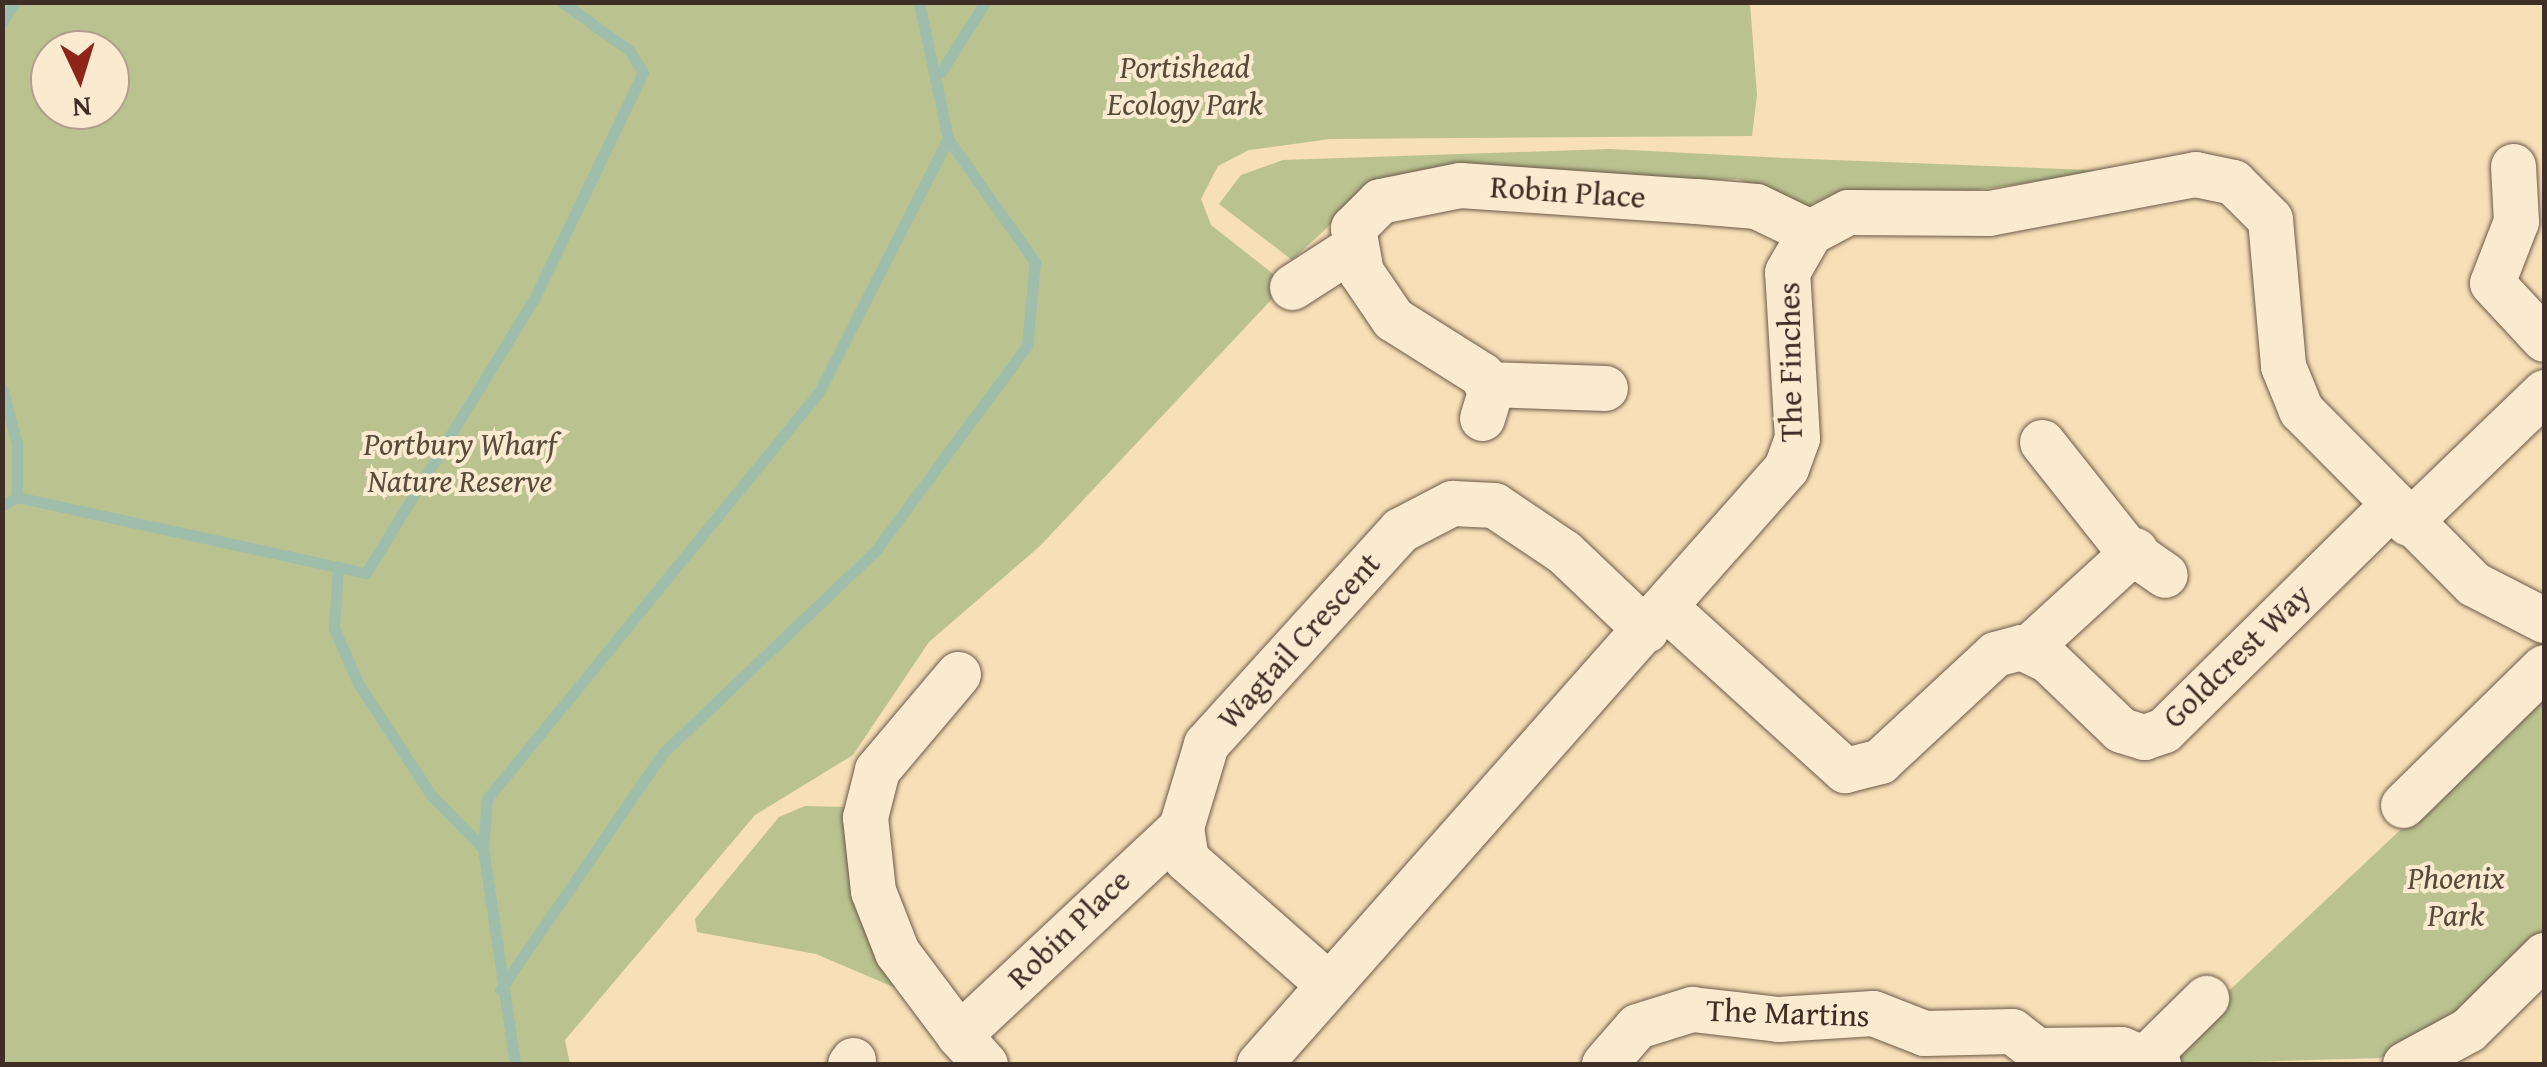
<!DOCTYPE html>
<style>
body{margin:0}
#map{position:relative;width:2547px;height:1067px;overflow:hidden;background:#f7dfb7;font-family:"Gentium Book Plus",serif}
div>[style]{position:absolute}
.green>*{inset:0;background:#bac290}
.stream>*{height:11px;margin:-5.5px;padding:0 5.5px;transform-origin:5.5px;border-radius:5.5px;background:#9ebdab}
.roads{filter:drop-shadow(0 0 2px #6c5a4a) drop-shadow(0 0 2px #6c5a4a)}
.minor>*{height:45px;margin:-22.5px;padding:0 22.5px;transform-origin:22.5px;border-radius:22.5px;background:#faead0}
span{translate:-50% -50%;white-space:nowrap;text-align:center;line-height:1.15;-webkit-text-stroke:8px #faead0;paint-order:stroke}
.park-label{font-size:32px;color:#574c3b;font-style:italic}
.street-label{font-size:32px;color:#3e2e26}
.frame{position:absolute;inset:0;border:5px solid #3e2e26;pointer-events:none}
.north{position:absolute;left:30px;top:30px;width:100px;height:100px;box-sizing:border-box;background:#faead0;border:2px solid #af9f8c;border-radius:50%;rotate:176deg;font-size:28px;font-weight:700;line-height:40px;text-align:center;color:#3e2e26}
.north::after{content:'';display:block;margin:auto;width:35px;height:45px;background:#8f2418;clip-path:polygon(50% 0,100% 100%,50% 72%,0 100%)}
</style>
<div id="map">
<div class="green">
<div style="clip-path:polygon(evenodd,2px 3px,1750px 3px,1757px 95px,1752px 136px,1330px 139px,1249px 150px,1218px 166px,1201px 199px,1211px 225px,1286px 284px,1040px 546px,929px 642px,853px 755px,755px 815px,565px 1040px,570px 1064px,3px 1064px,2px 3px,50px 50px,110px 50px,110px 110px,50px 110px,50px 50px)"></div>
<div style="clip-path:polygon(1610px 149px,1783px 158px,2114px 171px,1948px 194px,1838px 193px,1806px 207px,1738px 179px,1367px 191px,1292px 260px,1219px 204px,1241px 175px,1283px 160px)"></div>
<div style="clip-path:polygon(2544px 695px,2544px 936px,2463px 1012px,2380px 1058px,2183px 1064px,2169px 1047px)"></div>
<div style="clip-path:polygon(805px 806px,845px 807px,898px 989px,816px 954px,697px 932px,695px 919px,779px 817px)"></div>
</div>
<div class="stream">
<div style="left:2px;top:22px;width:24px;rotate:-57deg"></div>
<div style="left:941px;top:72px;width:83px;rotate:-57.8deg"></div>
<div style="left:2px;top:388px;width:58px;rotate:75deg"></div>
<div style="left:17px;top:444px;width:53px;rotate:90deg"></div>
<div style="left:17px;top:497px;width:357px;rotate:12.3deg"></div>
<div style="left:366px;top:573px;width:321px;rotate:-58.5deg"></div>
<div style="left:534px;top:299px;width:251px;rotate:-64.3deg"></div>
<div style="left:643px;top:73px;width:27px;rotate:-121deg"></div>
<div style="left:629px;top:50px;width:82px;rotate:-144.4deg"></div>
<div style="left:2px;top:506px;width:17px;rotate:-31deg"></div>
<div style="left:338px;top:568px;width:60px;rotate:93.8deg"></div>
<div style="left:334px;top:628px;width:60px;rotate:66.4deg"></div>
<div style="left:358px;top:683px;width:134px;rotate:56.9deg"></div>
<div style="left:431px;top:795px;width:74px;rotate:45.5deg"></div>
<div style="left:500px;top:990px;width:288px;rotate:-55.5deg"></div>
<div style="left:663px;top:753px;width:294px;rotate:-43.6deg"></div>
<div style="left:876px;top:550px;width:254px;rotate:-53.5deg"></div>
<div style="left:1027px;top:346px;width:84px;rotate:-84.6deg"></div>
<div style="left:1035px;top:262px;width:151px;rotate:-125.3deg"></div>
<div style="left:948px;top:139px;width:140px;rotate:-102deg"></div>
<div style="left:515px;top:1064px;width:218px;rotate:-98.4deg"></div>
<div style="left:483px;top:848px;width:49px;rotate:-85.3deg"></div>
<div style="left:487px;top:799px;width:525px;rotate:-50.8deg"></div>
<div style="left:819px;top:392px;width:284px;rotate:-63deg"></div>
</div>
<div class="roads">
<div class="minor">
<div style="left:2513px;top:166px;width:55px;rotate:86.9deg"></div>
<div style="left:2516px;top:221px;width:66px;rotate:111.2deg"></div>
<div style="left:2492px;top:283px;width:76px;rotate:47.1deg"></div>
<div style="left:1292px;top:287px;width:74px;rotate:-32.8deg"></div>
<div style="left:1487px;top:384px;width:118px;rotate:1.9deg"></div>
<div style="left:1482px;top:418px;width:28px;rotate:-73deg"></div>
<div style="left:1490px;top:391px;width:18px;rotate:-117deg"></div>
<div style="left:1482px;top:375px;width:105px;rotate:-147.8deg"></div>
<div style="left:1393px;top:319px;width:57px;rotate:-124.2deg"></div>
<div style="left:1361px;top:272px;width:45px;rotate:-100.3deg"></div>
<div style="left:1353px;top:228px;width:38px;rotate:-45deg"></div>
<div style="left:1380px;top:201px;width:82px;rotate:-11.3deg"></div>
<div style="left:1460px;top:185px;width:237px;rotate:3.9deg"></div>
<div style="left:1696px;top:201px;width:60px;rotate:4.8deg"></div>
<div style="left:1756px;top:206px;width:60px;rotate:25.7deg"></div>
<div style="left:2042px;top:442px;width:135px;rotate:51.6deg"></div>
<div style="left:2126px;top:548px;width:47px;rotate:34.7deg"></div>
<div style="left:2408px;top:523px;width:189px;rotate:-43.9deg"></div>
<div style="left:1665px;top:607px;width:243px;rotate:42.2deg"></div>
<div style="left:1845px;top:770px;width:36px;rotate:-14deg"></div>
<div style="left:1880px;top:761px;width:157px;rotate:-42.9deg"></div>
<div style="left:1995px;top:654px;width:27px;rotate:-15deg"></div>
<div style="left:2021px;top:647px;width:30px;rotate:26deg"></div>
<div style="left:2048px;top:660px;width:101px;rotate:43.8deg"></div>
<div style="left:2121px;top:730px;width:24px;rotate:17deg"></div>
<div style="left:2144px;top:737px;width:21px;rotate:-19deg"></div>
<div style="left:2164px;top:730px;width:319px;rotate:-44.6deg"></div>
<div style="left:2028px;top:648px;width:145px;rotate:-42.5deg"></div>
<div style="left:958px;top:674px;width:126px;rotate:130.2deg"></div>
<div style="left:877px;top:770px;width:49px;rotate:104.3deg"></div>
<div style="left:865px;top:817px;width:74px;rotate:83.8deg"></div>
<div style="left:873px;top:891px;width:66px;rotate:68.5deg"></div>
<div style="left:897px;top:952px;width:104px;rotate:53.2deg"></div>
<div style="left:2403px;top:805px;width:197px;rotate:-44.4deg"></div>
<div style="left:1328px;top:984px;width:189px;rotate:-138.6deg"></div>
<div style="left:1186px;top:859px;width:32px;rotate:-99deg"></div>
<div style="left:1181px;top:827px;width:87px;rotate:-73.2deg"></div>
<div style="left:1206px;top:744px;width:289px;rotate:-47.8deg"></div>
<div style="left:1400px;top:530px;width:59px;rotate:-27.4deg"></div>
<div style="left:1452px;top:503px;width:42px;rotate:2.7deg"></div>
<div style="left:1494px;top:505px;width:84px;rotate:33.9deg"></div>
<div style="left:1564px;top:552px;width:113px;rotate:43.6deg"></div>
<div style="left:2147px;top:1056px;width:83px;rotate:-44.5deg"></div>
<div style="left:850px;top:1064px;width:5px;rotate:-53deg"></div>
<div style="left:985px;top:1064px;width:39px;rotate:-132deg"></div>
<div style="left:959px;top:1035px;width:304px;rotate:-43.1deg"></div>
<div style="left:1259px;top:1064px;width:796px;rotate:-48.52deg"></div>
<div style="left:1786px;top:468px;width:32px;rotate:-70deg"></div>
<div style="left:1797px;top:438px;width:166px;rotate:-93.4deg"></div>
<div style="left:1787px;top:272px;width:46px;rotate:-60.1deg"></div>
<div style="left:1810px;top:232px;width:43px;rotate:-27.8deg"></div>
<div style="left:1848px;top:212px;width:141px;rotate:0.4deg"></div>
<div style="left:1989px;top:213px;width:210px;rotate:-10.7deg"></div>
<div style="left:2195px;top:174px;width:39px;rotate:12deg"></div>
<div style="left:2233px;top:182px;width:52px;rotate:45deg"></div>
<div style="left:2270px;top:219px;width:148px;rotate:84.9deg"></div>
<div style="left:2283px;top:366px;width:48px;rotate:67.8deg"></div>
<div style="left:2301px;top:410px;width:245px;rotate:45.2deg"></div>
<div style="left:2474px;top:584px;width:79px;rotate:27.2deg"></div>
<div style="left:1604px;top:1064px;width:50px;rotate:-49deg"></div>
<div style="left:1637px;top:1026px;width:58px;rotate:-17.2deg"></div>
<div style="left:1692px;top:1009px;width:87px;rotate:6.6deg"></div>
<div style="left:1778px;top:1019px;width:95px;rotate:-3.6deg"></div>
<div style="left:1873px;top:1013px;width:55px;rotate:21.4deg"></div>
<div style="left:1924px;top:1033px;width:88px;rotate:-1.3deg"></div>
<div style="left:2012px;top:1031px;width:31px;rotate:38deg"></div>
<div style="left:2036px;top:1050px;width:85px;rotate:-0.7deg"></div>
<div style="left:2121px;top:1049px;width:40px;rotate:22deg"></div>
<div style="left:2405px;top:1064px;width:72px;rotate:-28.4deg"></div>
<div style="left:2468px;top:1030px;width:107px;rotate:-44.6deg"></div>
</div>
</div>
<div class="park-label">
<span style="left:1185px;top:86px">Portishead<br>Ecology Park</span>
<span style="left:460px;top:463px">Portbury Wharf<br>Nature Reserve</span>
<span style="left:2456px;top:897px">Phoenix<br>Park</span>
</div>
<div class="street-label">
<span style="left:1568px;top:192px;rotate:4deg">Robin Place</span>
<span style="left:1790px;top:362px;rotate:-91deg">The Finches</span>
<span style="left:1299px;top:641px;rotate:-48deg">Wagtail Crescent</span>
<span style="left:2237px;top:656px;rotate:-44deg">Goldcrest Way</span>
<span style="left:1069px;top:929px;rotate:-44deg">Robin Place</span>
<span style="left:1788px;top:1013px;rotate:2deg">The Martins</span>
</div>
<div class="frame"></div>
<div class="north">N</div>
</div>
